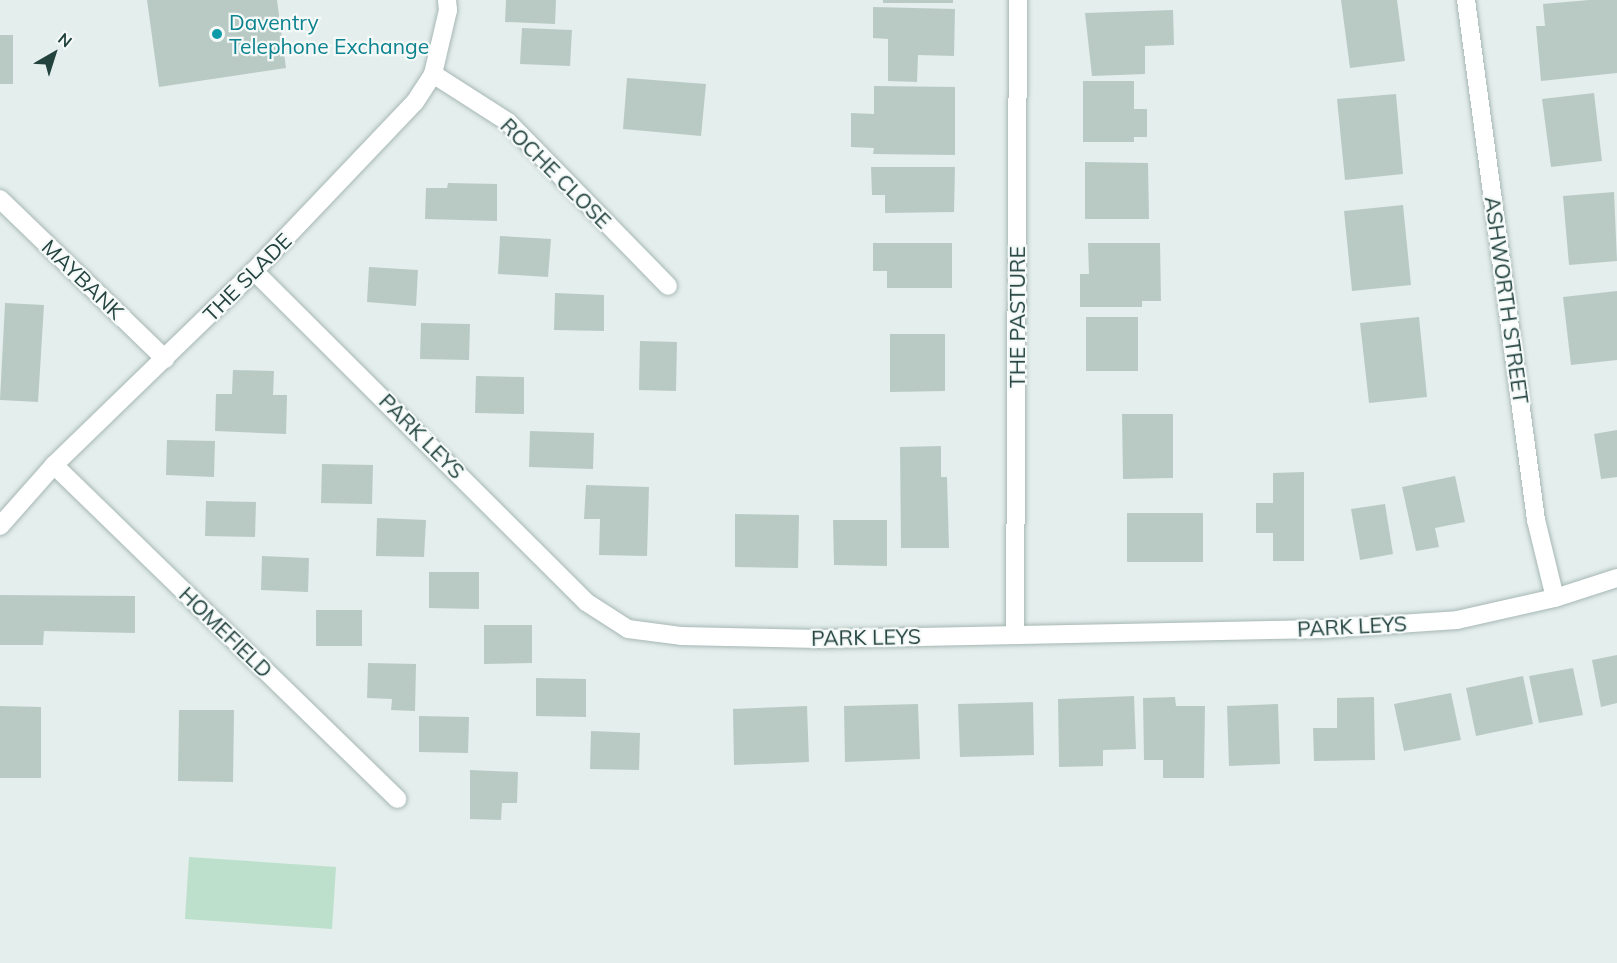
<!DOCTYPE html>
<style>
body{margin:0}
#map{position:relative;width:1617px;height:963px;overflow:hidden;background:#e4eeec;font-family:Mulish,sans-serif}
div>[style]{position:absolute}
.green>*{inset:0;background:#bce0cc}
.building>*{inset:0;background:#b9cac5}
.roads{filter:drop-shadow(0 0 2px #a6b7b4) drop-shadow(0 0 2px #a6b7b4)}
.minor>*{height:18px;margin:-9px;padding:0 9px;transform-origin:9px;border-radius:9px;background:#fff}
.dots>*{width:16px;height:16px;translate:-50% -50%;box-sizing:border-box;border:3px solid #f5faf9;border-radius:50%}
span{translate:-50% -50%;white-space:nowrap;text-align:center;line-height:1.15;-webkit-text-stroke:4.5px #f5faf9;paint-order:stroke}
.culture-label{font-size:21px;color:#0d838f}
.left{translate:0 -50%;text-align:left}
.street-label{font-size:21px;color:#22423e}
.north{position:absolute;left:24px;top:24px;width:60px;height:60px;-webkit-text-stroke:4px #f5faf9;paint-order:stroke;rotate:39deg;font-size:16px;font-weight:700;line-height:24px;text-align:center;color:#22423e}
.north::after{content:'';display:block;margin:auto;width:21px;height:27px;background:#22423e;clip-path:polygon(50% 0,100% 100%,50% 72%,0 100%)}
</style>
<div id="map">
<div class="green">
<div style="clip-path:polygon(189px 857px,336px 867px,332px 929px,185px 919px)"></div>
</div>
<div class="building">
<div style="clip-path:polygon(147px 0,277px 0,286px 68px,159px 87px)"></div>
<div style="clip-path:polygon(506px 0,556px 0,555px 24px,505px 22px)"></div>
<div style="clip-path:polygon(883px 0,953px 0,953px 3px,883px 3px)"></div>
<div style="clip-path:polygon(1341px 0,1397px 0,1405px 61px,1350px 68px)"></div>
<div style="clip-path:polygon(1589px 0,1617px 0,1617px 73px,1541px 81px,1536px 26px,1545px 26px,1543px 4px)"></div>
<div style="clip-path:polygon(873px 7px,955px 9px,954px 56px,918px 55px,917px 82px,888px 81px,888px 39px,873px 38px)"></div>
<div style="clip-path:polygon(1173px 10px,1174px 45px,1145px 46px,1145px 74px,1092px 76px,1085px 13px)"></div>
<div style="clip-path:polygon(522px 28px,572px 30px,570px 66px,520px 64px)"></div>
<div style="clip-path:polygon(0 35px,13px 35px,13px 84px,0 84px)"></div>
<div style="clip-path:polygon(627px 78px,706px 84px,701px 136px,623px 129px)"></div>
<div style="clip-path:polygon(1083px 81px,1134px 81px,1134px 109px,1147px 109px,1147px 137px,1134px 137px,1134px 142px,1083px 142px)"></div>
<div style="clip-path:polygon(874px 86px,955px 87px,955px 155px,873px 154px,874px 148px,851px 147px,851px 113px,874px 114px)"></div>
<div style="clip-path:polygon(1594px 93px,1602px 161px,1551px 167px,1542px 99px)"></div>
<div style="clip-path:polygon(1396px 94px,1403px 174px,1345px 180px,1337px 99px)"></div>
<div style="clip-path:polygon(1085px 162px,1148px 163px,1149px 219px,1085px 219px)"></div>
<div style="clip-path:polygon(871px 167px,955px 167px,954px 212px,885px 213px,885px 195px,872px 195px)"></div>
<div style="clip-path:polygon(448px 183px,497px 184px,497px 221px,425px 219px,426px 188px,447px 188px)"></div>
<div style="clip-path:polygon(1614px 192px,1617px 261px,1569px 265px,1563px 196px)"></div>
<div style="clip-path:polygon(1403px 205px,1411px 285px,1352px 291px,1344px 211px)"></div>
<div style="clip-path:polygon(500px 236px,551px 239px,548px 277px,498px 274px)"></div>
<div style="clip-path:polygon(873px 243px,952px 243px,952px 288px,887px 288px,887px 271px,873px 271px)"></div>
<div style="clip-path:polygon(1088px 243px,1160px 243px,1161px 301px,1142px 301px,1142px 307px,1080px 307px,1080px 274px,1089px 274px)"></div>
<div style="clip-path:polygon(369px 267px,418px 270px,416px 306px,367px 302px)"></div>
<div style="clip-path:polygon(1617px 291px,1617px 360px,1571px 365px,1563px 297px)"></div>
<div style="clip-path:polygon(555px 293px,604px 295px,604px 331px,554px 330px)"></div>
<div style="clip-path:polygon(5px 303px,44px 305px,38px 402px,0 400px)"></div>
<div style="clip-path:polygon(1086px 317px,1138px 317px,1138px 371px,1086px 371px)"></div>
<div style="clip-path:polygon(1419px 317px,1427px 397px,1369px 403px,1360px 323px)"></div>
<div style="clip-path:polygon(421px 323px,470px 324px,469px 360px,420px 359px)"></div>
<div style="clip-path:polygon(890px 334px,945px 334px,945px 391px,890px 392px)"></div>
<div style="clip-path:polygon(640px 341px,677px 342px,676px 391px,639px 390px)"></div>
<div style="clip-path:polygon(233px 370px,274px 371px,273px 395px,287px 395px,286px 434px,215px 431px,216px 394px,232px 394px)"></div>
<div style="clip-path:polygon(476px 376px,524px 377px,524px 414px,475px 413px)"></div>
<div style="clip-path:polygon(1122px 414px,1173px 414px,1173px 478px,1123px 479px)"></div>
<div style="clip-path:polygon(1617px 430px,1617px 477px,1601px 479px,1594px 434px)"></div>
<div style="clip-path:polygon(530px 431px,594px 433px,593px 469px,529px 467px)"></div>
<div style="clip-path:polygon(167px 440px,215px 441px,214px 477px,166px 475px)"></div>
<div style="clip-path:polygon(941px 446px,941px 477px,947px 477px,949px 548px,901px 548px,900px 447px)"></div>
<div style="clip-path:polygon(322px 464px,373px 465px,372px 504px,321px 503px)"></div>
<div style="clip-path:polygon(1304px 472px,1304px 561px,1273px 561px,1273px 533px,1256px 533px,1256px 503px,1273px 503px,1273px 473px)"></div>
<div style="clip-path:polygon(1455px 476px,1465px 522px,1435px 528px,1439px 547px,1416px 551px,1402px 487px)"></div>
<div style="clip-path:polygon(586px 485px,649px 487px,647px 556px,599px 555px,600px 519px,584px 519px)"></div>
<div style="clip-path:polygon(206px 501px,256px 502px,255px 537px,205px 536px)"></div>
<div style="clip-path:polygon(1385px 504px,1393px 554px,1360px 560px,1351px 509px)"></div>
<div style="clip-path:polygon(1127px 513px,1203px 513px,1203px 562px,1127px 562px)"></div>
<div style="clip-path:polygon(735px 514px,799px 515px,798px 568px,735px 567px)"></div>
<div style="clip-path:polygon(377px 518px,426px 520px,424px 557px,376px 556px)"></div>
<div style="clip-path:polygon(833px 520px,887px 520px,887px 566px,834px 565px)"></div>
<div style="clip-path:polygon(262px 556px,309px 558px,308px 592px,261px 590px)"></div>
<div style="clip-path:polygon(429px 572px,479px 572px,479px 609px,429px 608px)"></div>
<div style="clip-path:polygon(0 595px,135px 596px,135px 633px,44px 631px,43px 645px,0 645px)"></div>
<div style="clip-path:polygon(316px 610px,362px 610px,362px 646px,316px 646px)"></div>
<div style="clip-path:polygon(484px 625px,532px 625px,532px 663px,484px 664px)"></div>
<div style="clip-path:polygon(1617px 655px,1617px 703px,1601px 707px,1592px 660px)"></div>
<div style="clip-path:polygon(368px 663px,416px 664px,415px 711px,391px 710px,392px 699px,367px 698px)"></div>
<div style="clip-path:polygon(1573px 668px,1583px 715px,1539px 723px,1529px 676px)"></div>
<div style="clip-path:polygon(1523px 676px,1533px 724px,1476px 736px,1466px 688px)"></div>
<div style="clip-path:polygon(536px 678px,586px 679px,586px 717px,536px 716px)"></div>
<div style="clip-path:polygon(1451px 693px,1461px 740px,1404px 751px,1394px 704px)"></div>
<div style="clip-path:polygon(1134px 696px,1136px 749px,1103px 750px,1103px 766px,1059px 767px,1058px 699px)"></div>
<div style="clip-path:polygon(1175px 697px,1176px 706px,1205px 706px,1204px 778px,1163px 778px,1163px 760px,1144px 760px,1143px 698px)"></div>
<div style="clip-path:polygon(1374px 697px,1375px 760px,1314px 761px,1313px 728px,1337px 728px,1337px 698px)"></div>
<div style="clip-path:polygon(1033px 702px,1034px 755px,960px 757px,958px 704px)"></div>
<div style="clip-path:polygon(918px 704px,920px 759px,845px 762px,844px 706px)"></div>
<div style="clip-path:polygon(1278px 704px,1280px 764px,1229px 766px,1227px 706px)"></div>
<div style="clip-path:polygon(0 706px,41px 707px,41px 778px,0 778px)"></div>
<div style="clip-path:polygon(807px 706px,809px 762px,734px 765px,733px 709px)"></div>
<div style="clip-path:polygon(179px 710px,234px 710px,233px 782px,178px 781px)"></div>
<div style="clip-path:polygon(419px 716px,469px 717px,468px 753px,419px 752px)"></div>
<div style="clip-path:polygon(591px 731px,640px 733px,639px 770px,590px 769px)"></div>
<div style="clip-path:polygon(470px 770px,518px 772px,517px 803px,502px 803px,501px 820px,470px 819px)"></div>
</div>
<div class="roads">
<div class="minor">
<div style="left:1466px;top:0;width:525px;rotate:82.33deg"></div>
<div style="left:1536px;top:520px;width:80px;rotate:76.3deg"></div>
<div style="left:433px;top:74px;width:89px;rotate:32.6deg"></div>
<div style="left:508px;top:122px;width:229px;rotate:45.7deg"></div>
<div style="left:0;top:199px;width:230px;rotate:44.1deg"></div>
<div style="left:254px;top:271px;width:469px;rotate:44.9deg"></div>
<div style="left:586px;top:602px;width:50px;rotate:32.7deg"></div>
<div style="left:628px;top:629px;width:53px;rotate:7.5deg"></div>
<div style="left:681px;top:636px;width:138px;rotate:1.2deg"></div>
<div style="left:819px;top:639px;width:504px;rotate:-1.14deg"></div>
<div style="left:1323px;top:629px;width:134px;rotate:-3.8deg"></div>
<div style="left:1457px;top:620px;width:100px;rotate:-12.7deg"></div>
<div style="left:1555px;top:598px;width:65px;rotate:-17.9deg"></div>
<div style="left:54px;top:465px;width:479px;rotate:44.2deg"></div>
<div style="left:0;top:526px;width:81px;rotate:-48.5deg"></div>
<div style="left:54px;top:465px;width:279px;rotate:-44.1deg"></div>
<div style="left:254px;top:271px;width:233px;rotate:-46.4deg"></div>
<div style="left:415px;top:102px;width:33px;rotate:-57deg"></div>
<div style="left:433px;top:74px;width:66px;rotate:-76.8deg"></div>
<div style="left:448px;top:10px;width:10px;rotate:-96deg"></div>
<div style="left:1015px;top:633px;width:633px;rotate:-89.73deg"></div>
</div>
</div>
<div class="dots">
<div style="left:217px;top:34px;background:#0f9aa8"></div>
</div>
<div class="culture-label">
<span class="left" style="left:229px;top:34px">Daventry<br>Telephone Exchange</span>
</div>
<div class="street-label">
<span style="left:556px;top:173px;rotate:45deg">ROCHE CLOSE</span>
<span style="left:247px;top:277px;rotate:-45deg">THE SLADE</span>
<span style="left:83px;top:279px;rotate:44deg">MAYBANK</span>
<span style="left:1507px;top:300px;rotate:82deg">ASHWORTH STREET</span>
<span style="left:1017px;top:317px;rotate:-90deg">THE PASTURE</span>
<span style="left:422px;top:436px;rotate:45deg">PARK LEYS</span>
<span style="left:1352px;top:626px;rotate:-3deg">PARK LEYS</span>
<span style="left:226px;top:632px;rotate:44deg">HOMEFIELD</span>
<span style="left:866px;top:637px;rotate:-1deg">PARK LEYS</span>
</div>
<div class="north">N</div>
</div>
